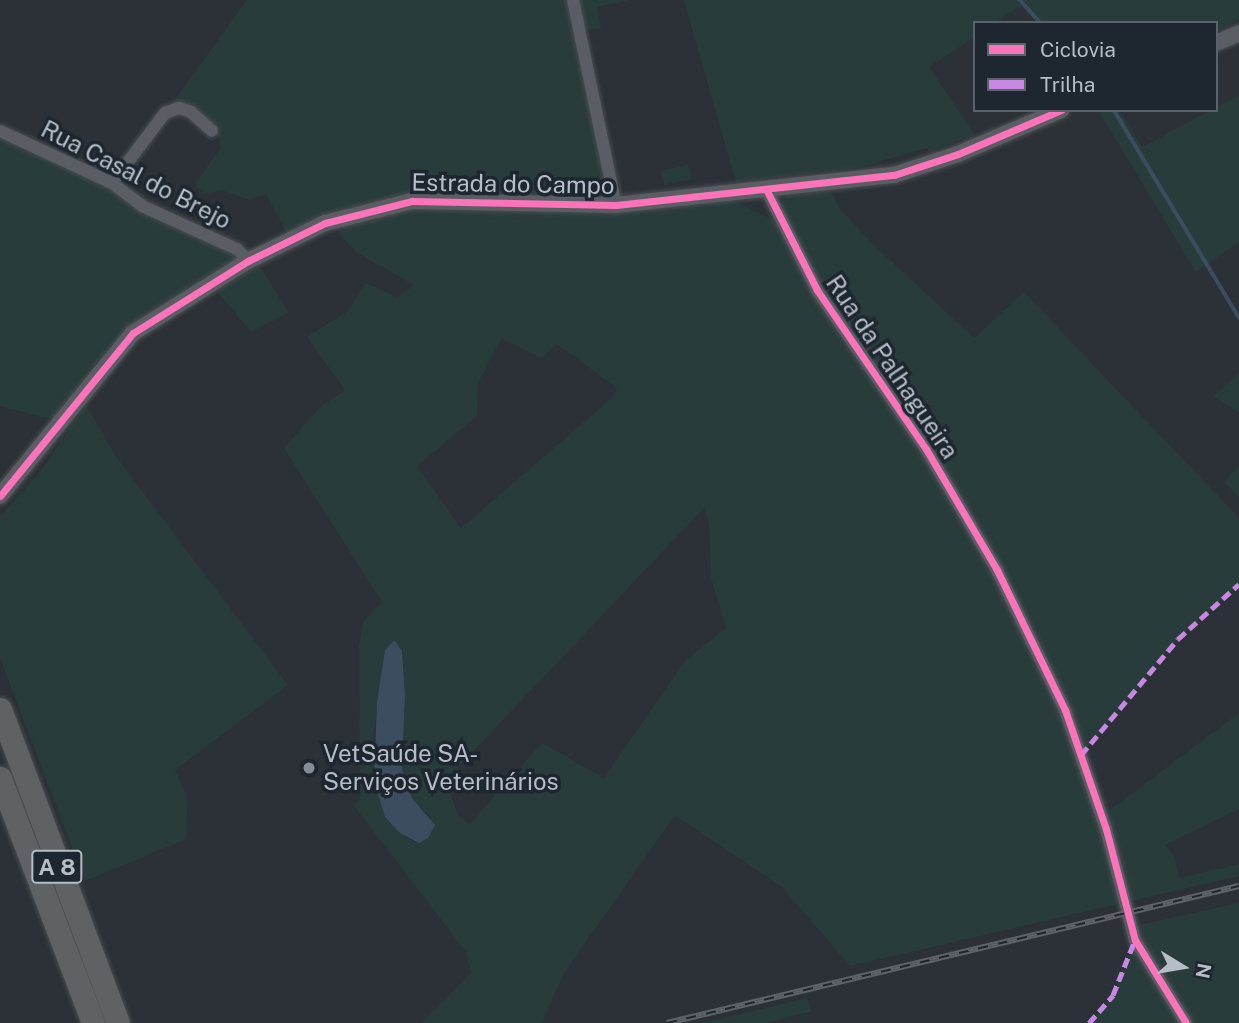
<!DOCTYPE html>
<meta charset="utf-8">
<style>
body{margin:0}
#map{position:relative;width:1239px;height:1023px;overflow:hidden;background:#2b3136;font-family:"Public Sans",sans-serif}
div>[style]{position:absolute}
.green>*{inset:0;background:#293c3c}
.water>*{inset:0;background:#3b4d5e}
.stream>*{height:3.5px;margin:-1.75px;padding:0 1.75px;transform-origin:1.75px;border-radius:1.75px;background:#3b4d5e}
.roads{filter:drop-shadow(0 0 2px #484d51) drop-shadow(0 0 2px #484d51)}
.minor>*{height:12px;margin:-6px;padding:0 6px;transform-origin:6px;border-radius:6px;background:#5a5e64}
.tertiary>*{height:16px;margin:-8px;padding:0 8px;transform-origin:8px;border-radius:8px;background:#5a5e64}
.motorway>*{height:23px;margin:-11.5px;padding:0 11.5px;transform-origin:11.5px;border-radius:11.5px;background:#5f6265}
.rail>*{height:6px;margin-top:-3px;transform-origin:0;background:repeating-linear-gradient(90deg,#1e2730 0 10px,#5f6368 0 20px);box-sizing:border-box;border-block:2px solid #5f6368}
.quiet>*{height:5px;margin-top:-2.5px;transform-origin:0;background:repeating-linear-gradient(90deg,#c787e3 0 10px,transparent 0 15px)}
.cycleway>*{height:7px;margin:-3.5px;padding:0 3.5px;transform-origin:3.5px;border-radius:3.5px;background:#fb73b8}
.dots>*{width:19px;height:19px;translate:-50% -50%;box-sizing:border-box;border:4px solid #1e2730;border-radius:50%}
span{translate:-50% -50%;white-space:nowrap;text-align:center;line-height:1.15;-webkit-text-stroke:7px #1e2730;paint-order:stroke}
.shield-label span{padding:2px 5px;background:#1e2730;border:2px solid;border-radius:5px;-webkit-text-stroke-width:0}
.shield-label{font-size:23px;color:#b5bdc7;font-weight:700}
.street-label{font-size:24px;color:#b5bdc7}
.poi-label{font-size:24px;color:#b5bdc7}
.left{translate:0 -50%;text-align:left}
.legend{position:absolute;left:973px;top:21px;width:245px;height:91px;box-sizing:border-box;background:#1e2730;border:2px solid #5a636c;margin:0;padding:9px 12px;list-style:none;font-size:21px;color:#b5bdc7}
.legend li{display:flex;align-items:center;gap:14px;height:35px}
.legend b{width:35px;border:2px solid #5a636c}
.north{position:absolute;left:1148px;top:932px;width:70px;height:70px;-webkit-text-stroke:5px #1e2730;paint-order:stroke;rotate:101deg;font-size:19px;font-weight:700;line-height:28px;text-align:center;color:#b5bdc7}
.north::after{content:'';display:block;margin:auto;width:24px;height:32px;background:#b5bdc7;clip-path:polygon(50% 0,100% 100%,50% 72%,0 100%)}
</style>
<div id="map">
<div class="green">
<div style="clip-path:polygon(247px 0,630px 0,597px 7px,601px 28px,580px 31px,617px 201px,399px 195px,288px 236px,266px 194px,249px 200px,222px 190px,204px 194px,195px 184px,221px 147px,219px 138px,191px 112px,165px 113px)"></div>
<div style="clip-path:polygon(684px 0,1239px 0,1239px 20px,1216px 31px,1216px 23px,1041px 23px,1023px 4px,995px 23px,975px 23px,975px 37px,929px 67px,975px 135px,929px 151px,928px 148px,859px 167px,736px 182px)"></div>
<div style="clip-path:polygon(1239px 95px,1239px 242px,1196px 272px,1098px 110px,1119px 110px,1142px 147px)"></div>
<div style="clip-path:polygon(0 131px,214px 242px,236px 258px,230px 267px,140px 319px,124px 334px,54px 420px,0 406px)"></div>
<div style="clip-path:polygon(688px 165px,691px 179px,664px 185px,661px 171px)"></div>
<div style="clip-path:polygon(evenodd,831px 191px,840px 209px,876px 247px,974px 338px,1024px 292px,1239px 518px,1239px 584px,1178px 639px,1081px 755px,1102px 816px,1239px 713px,1239px 809px,1165px 845px,1175px 857px,1179px 878px,1239px 864px,1239px 876px,850px 966px,782px 887px,675px 815px,564px 973px,542px 1023px,422px 1023px,471px 973px,466px 952px,354px 806px,360px 798px,359px 645px,363px 622px,382px 602px,284px 448px,320px 407px,345px 390px,307px 337px,348px 311px,366px 283px,397px 297px,414px 285px,356px 252px,339px 234px,343px 226px,378px 213px,429px 206px,663px 209px,733px 200px,769px 218px,779px 214px,778px 206px,788px 195px,831px 191px,502px 338px,541px 358px,557px 344px,617px 388px,613px 397px,461px 528px,417px 466px,477px 416px,478px 384px,502px 338px,831px 191px,704px 508px,709px 524px,711px 578px,726px 628px,685px 661px,604px 778px,542px 743px,469px 825px,458px 815px,446px 780px,704px 508px,831px 191px,394px 640px,402px 651px,405px 695px,402px 770px,412px 799px,431px 817px,416px 843px,400px 833px,372px 747px,385px 650px,394px 640px)"></div>
<div style="clip-path:polygon(259px 265px,289px 313px,251px 332px,217px 291px)"></div>
<div style="clip-path:polygon(1239px 373px,1239px 412px,1214px 396px)"></div>
<div style="clip-path:polygon(86px 405px,115px 455px,288px 685px,175px 770px,188px 800px,186px 839px,85px 881px,0 658px,0 517px,43px 468px)"></div>
<div style="clip-path:polygon(1239px 466px,1239px 497px,1224px 482px)"></div>
<div style="clip-path:polygon(1239px 903px,1239px 1023px,1089px 1023px,1113px 995px,1135px 940px,1130px 927px)"></div>
<div style="clip-path:polygon(807px 998px,812px 1011px,766px 1023px,702px 1023px)"></div>
</div>
<div class="water">
<div style="clip-path:polygon(394px 640px,402px 651px,405px 695px,402px 770px,412px 798px,435px 825px,428px 838px,419px 843px,400px 833px,385px 817px,374px 781px,377px 702px,385px 650px)"></div>
</div>
<div class="stream">
<div style="left:1020px;top:0;width:31px;rotate:48deg"></div>
<div style="left:1114px;top:110px;width:242px;rotate:58.9deg"></div>
</div>
<div class="roads">
<div class="minor">
<div style="left:573px;top:0;width:209px;rotate:78.2deg"></div>
<div style="left:0;top:131px;width:123px;rotate:24.9deg"></div>
<div style="left:112px;top:183px;width:38px;rotate:37deg"></div>
<div style="left:142px;top:206px;width:104px;rotate:24.4deg"></div>
<div style="left:237px;top:249px;width:16px;rotate:47deg"></div>
<div style="left:112px;top:183px;width:88px;rotate:-52.9deg"></div>
<div style="left:165px;top:113px;width:15px;rotate:-20deg"></div>
<div style="left:179px;top:108px;width:13px;rotate:18deg"></div>
<div style="left:191px;top:112px;width:28px;rotate:42deg"></div>
<div style="left:767px;top:191px;width:111px;rotate:63.2deg"></div>
<div style="left:817px;top:290px;width:193px;rotate:55.6deg"></div>
<div style="left:926px;top:449px;width:140px;rotate:59.6deg"></div>
<div style="left:997px;top:570px;width:156px;rotate:64.1deg"></div>
<div style="left:1065px;top:710px;width:126px;rotate:71deg"></div>
<div style="left:1106px;top:829px;width:115px;rotate:75.4deg"></div>
<div style="left:1135px;top:940px;width:97px;rotate:58.4deg"></div>
</div>
<div class="tertiary">
<div style="left:1216px;top:43px;width:25px;rotate:-23deg"></div>
<div style="left:0;top:496px;width:210px;rotate:-50.8deg"></div>
<div style="left:133px;top:333px;width:136px;rotate:-32.1deg"></div>
<div style="left:248px;top:261px;width:86px;rotate:-26.3deg"></div>
<div style="left:325px;top:223px;width:90px;rotate:-14.2deg"></div>
<div style="left:412px;top:201px;width:204px;rotate:1.1deg"></div>
<div style="left:616px;top:205px;width:280px;rotate:-6.2deg"></div>
<div style="left:894px;top:175px;width:67px;rotate:-18.2deg"></div>
<div style="left:958px;top:154px;width:112px;rotate:-23.1deg"></div>
</div>
<div class="motorway">
<div style="left:0;top:709px;width:335px;rotate:69.4deg"></div>
<div style="left:0;top:778px;width:262px;rotate:69.2deg"></div>
</div>
</div>
<div class="rail">
<div style="left:667px;top:1023px;width:588px;rotate:-13.47deg"></div>
</div>
<div class="quiet">
<div style="left:1081px;top:755px;width:151px;rotate:-50.1deg"></div>
<div style="left:1178px;top:639px;width:82px;rotate:-42deg"></div>
<div style="left:1089px;top:1023px;width:37px;rotate:-49deg"></div>
<div style="left:1113px;top:995px;width:59px;rotate:-68.2deg"></div>
</div>
<div class="cycleway">
<div style="left:767px;top:191px;width:111px;rotate:63.2deg"></div>
<div style="left:817px;top:290px;width:193px;rotate:55.6deg"></div>
<div style="left:926px;top:449px;width:140px;rotate:59.6deg"></div>
<div style="left:997px;top:570px;width:156px;rotate:64.1deg"></div>
<div style="left:1065px;top:710px;width:126px;rotate:71deg"></div>
<div style="left:1106px;top:829px;width:115px;rotate:75.4deg"></div>
<div style="left:1135px;top:940px;width:97px;rotate:58.4deg"></div>
<div style="left:0;top:496px;width:210px;rotate:-50.8deg"></div>
<div style="left:133px;top:333px;width:136px;rotate:-32.1deg"></div>
<div style="left:248px;top:261px;width:86px;rotate:-26.3deg"></div>
<div style="left:325px;top:223px;width:90px;rotate:-14.2deg"></div>
<div style="left:412px;top:201px;width:204px;rotate:1.1deg"></div>
<div style="left:616px;top:205px;width:280px;rotate:-6.2deg"></div>
<div style="left:894px;top:175px;width:67px;rotate:-18.2deg"></div>
<div style="left:958px;top:154px;width:112px;rotate:-23.1deg"></div>
</div>
<div class="dots">
<div style="left:309px;top:768px;background:#858c94"></div>
</div>
<div class="shield-label">
<span style="left:57px;top:867px">A 8</span>
</div>
<div class="street-label">
<span style="left:136px;top:175px;rotate:27deg">Rua Casal do Brejo</span>
<span style="left:513px;top:184px;rotate:1deg">Estrada do Campo</span>
<span style="left:892px;top:367px;rotate:56deg">Rua da Palhagueira</span>
</div>
<div class="poi-label">
<span class="left" style="left:323px;top:768px">VetSaúde SA-<br>Serviços Veterinários</span>
</div>
<ul class="legend">
<li><b style="height:9px;background:#fb73b8"></b>Ciclovia</li>
<li><b style="height:9px;background:#c787e3"></b>Trilha</li>
</ul>
<div class="north">N</div>
</div>
